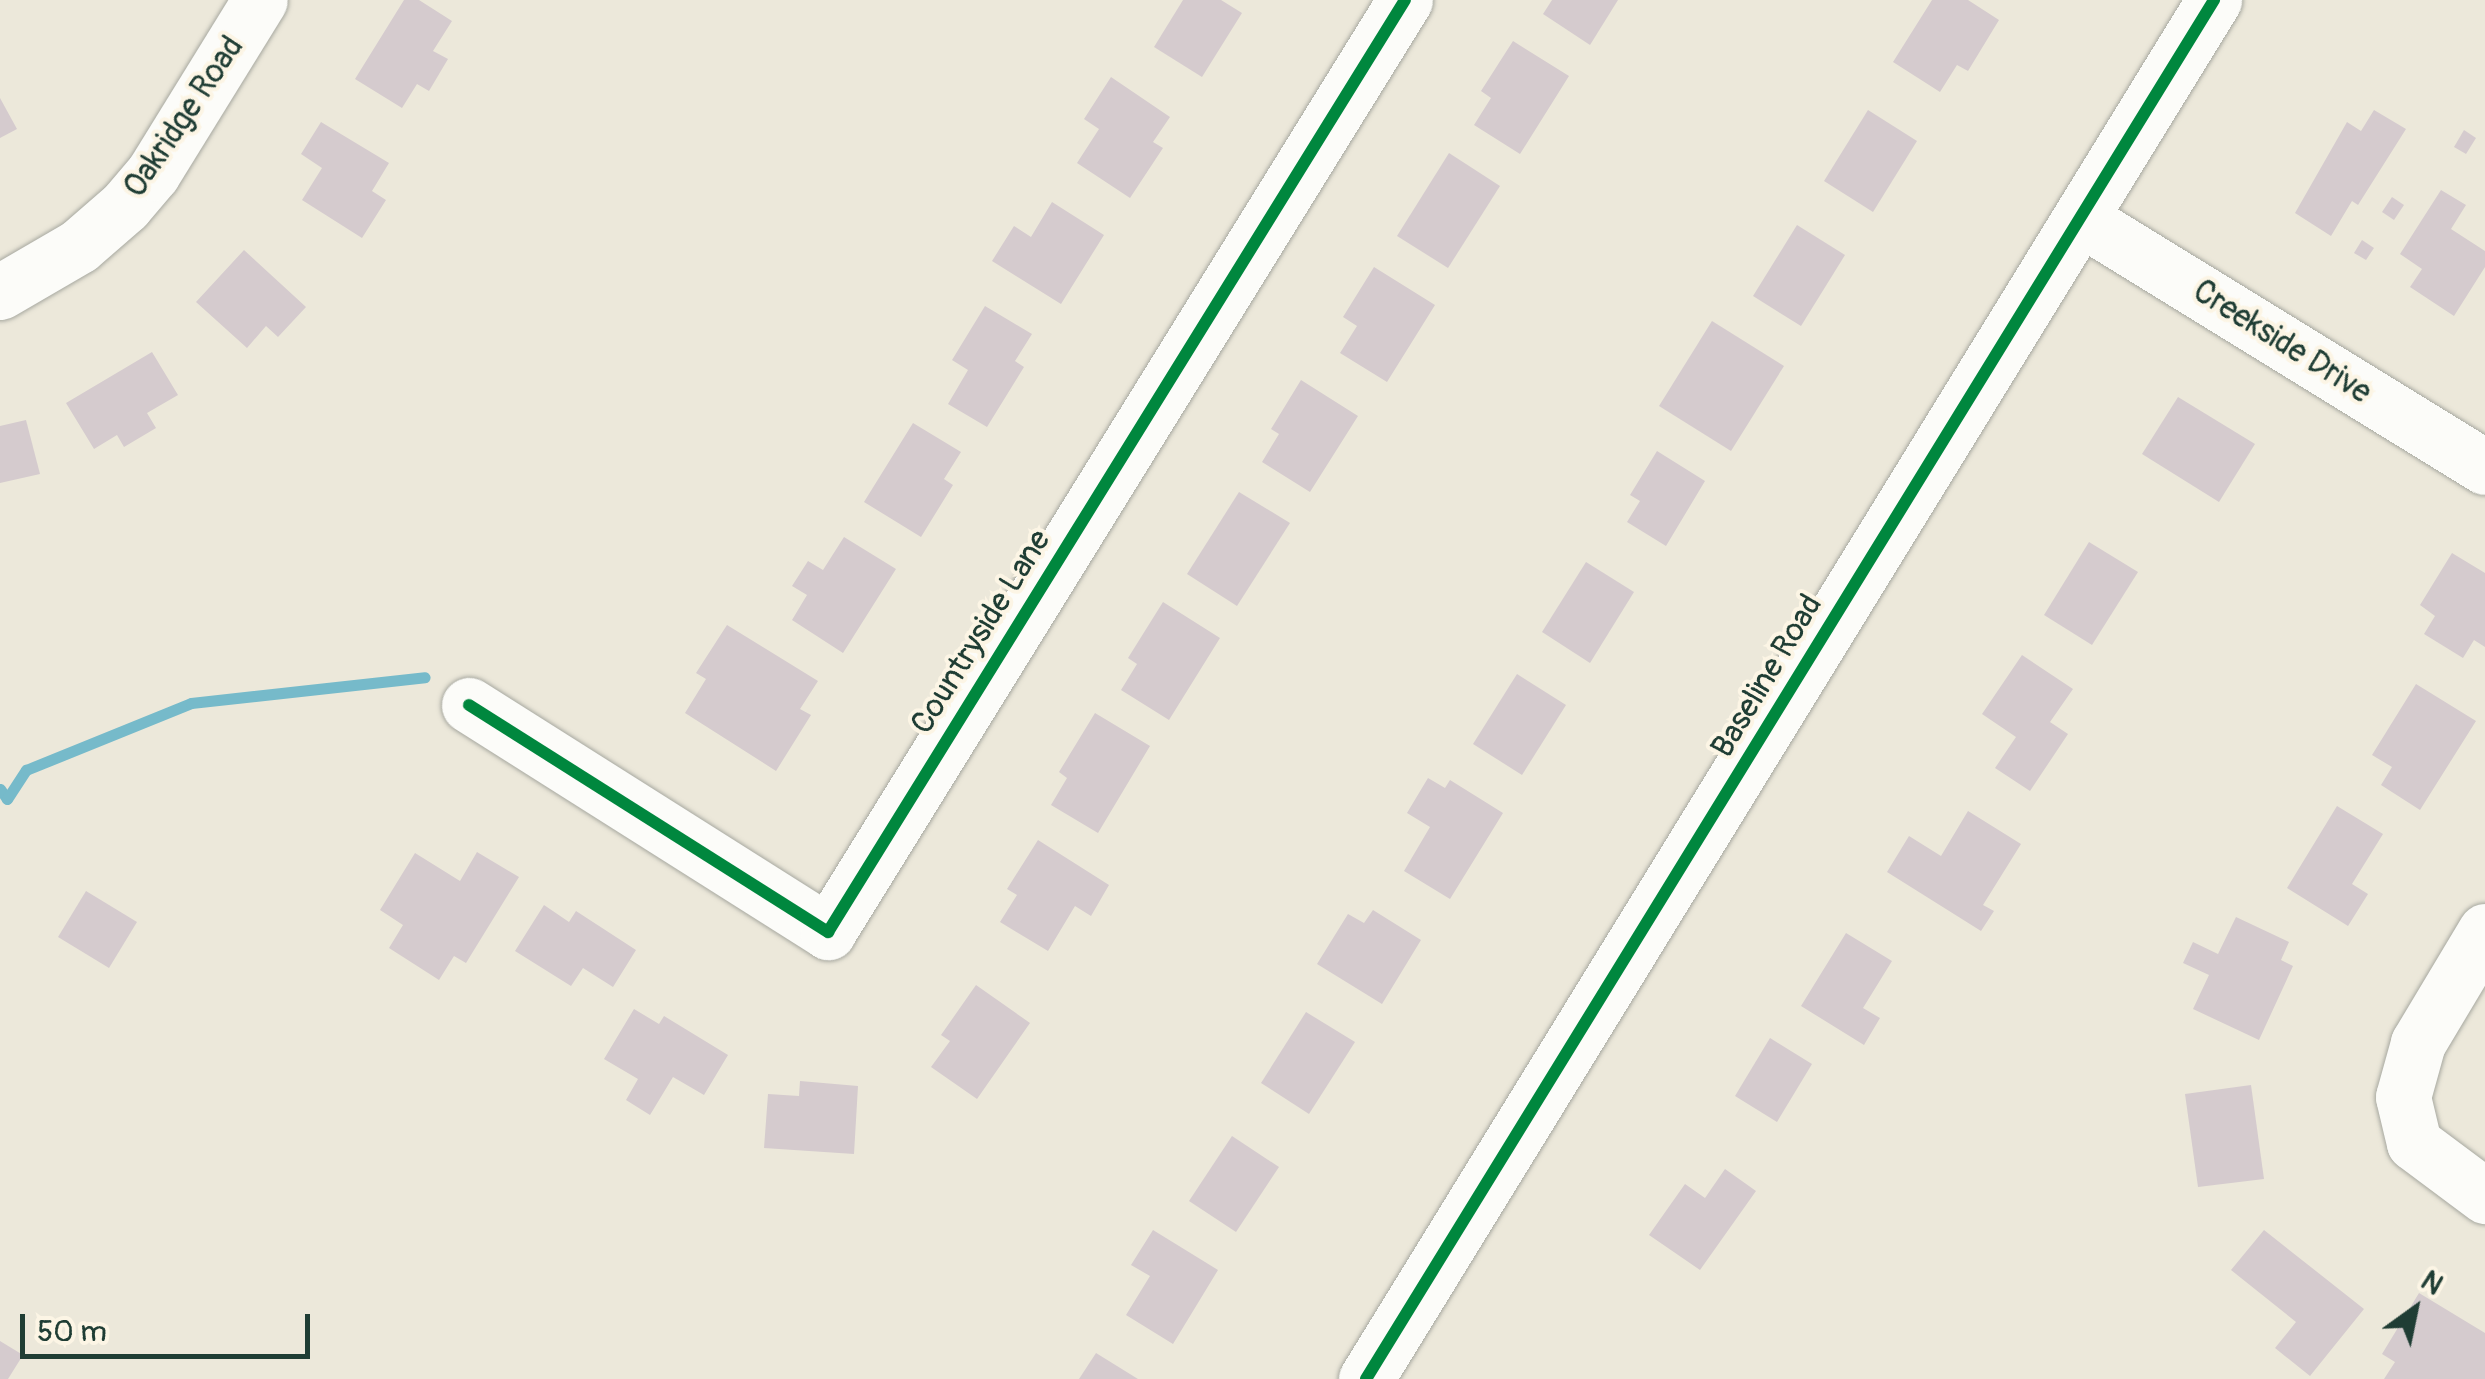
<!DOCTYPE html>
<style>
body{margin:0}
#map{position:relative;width:2485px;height:1379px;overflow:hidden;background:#ece8da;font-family:Pangolin,sans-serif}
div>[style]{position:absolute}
.stream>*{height:11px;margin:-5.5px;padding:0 5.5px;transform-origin:5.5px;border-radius:5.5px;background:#76baca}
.building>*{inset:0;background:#d5cbce}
.roads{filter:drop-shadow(0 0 2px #a7a8a0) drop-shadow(0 0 2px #a7a8a0)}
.minor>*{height:55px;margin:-27.5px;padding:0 27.5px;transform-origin:27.5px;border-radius:27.5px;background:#fcfcf9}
.cycleway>*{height:12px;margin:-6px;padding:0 6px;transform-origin:6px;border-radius:6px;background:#00873e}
span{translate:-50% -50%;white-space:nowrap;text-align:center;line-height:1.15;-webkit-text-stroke:8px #fcf5e5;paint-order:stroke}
.street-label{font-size:32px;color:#1f3d34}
.north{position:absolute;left:2365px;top:1259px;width:100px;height:100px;-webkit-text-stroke:8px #fcf5e5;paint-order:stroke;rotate:33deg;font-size:28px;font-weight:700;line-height:40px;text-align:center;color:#1f3d34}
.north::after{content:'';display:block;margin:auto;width:35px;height:45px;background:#1f3d34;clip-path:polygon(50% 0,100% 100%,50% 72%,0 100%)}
.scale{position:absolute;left:20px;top:1314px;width:290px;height:45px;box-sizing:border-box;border:5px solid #1f3d34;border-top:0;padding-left:12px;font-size:30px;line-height:35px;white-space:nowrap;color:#1f3d34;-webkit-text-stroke:8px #fcf5e5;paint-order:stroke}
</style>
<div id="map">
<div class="stream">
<div style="left:0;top:789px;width:12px;rotate:55deg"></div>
<div style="left:7px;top:799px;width:35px;rotate:-57deg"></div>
<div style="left:26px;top:770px;width:178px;rotate:-22.1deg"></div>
<div style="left:191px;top:703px;width:235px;rotate:-6.3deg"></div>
</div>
<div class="building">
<div style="clip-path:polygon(404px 0,419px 0,452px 21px,433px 51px,448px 59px,429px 91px,417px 84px,402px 108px,355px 79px)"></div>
<div style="clip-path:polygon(1183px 0,1221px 0,1242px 13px,1202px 77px,1154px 47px)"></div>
<div style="clip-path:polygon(1552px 0,1618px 0,1590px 45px,1543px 14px)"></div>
<div style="clip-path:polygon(1932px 0,1968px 0,1999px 20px,1968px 71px,1957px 65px,1940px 92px,1893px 62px)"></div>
<div style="clip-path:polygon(1513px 41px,1569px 76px,1520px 154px,1474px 125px,1491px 98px,1481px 91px)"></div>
<div style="clip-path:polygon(1111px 77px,1170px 117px,1153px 142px,1163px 148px,1130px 198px,1077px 163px,1099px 129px,1084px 119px)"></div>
<div style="clip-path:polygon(0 98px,17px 129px,0 138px)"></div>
<div style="clip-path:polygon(1868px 110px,1917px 141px,1873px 212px,1824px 181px)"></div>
<div style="clip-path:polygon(2374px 110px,2406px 129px,2358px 205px,2352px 201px,2331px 236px,2295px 213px,2347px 122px,2361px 131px)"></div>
<div style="clip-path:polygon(321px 122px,389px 163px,372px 191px,386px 200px,362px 238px,302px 200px,322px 168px,301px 154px)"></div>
<div style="clip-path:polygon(2464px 130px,2476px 138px,2466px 154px,2454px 147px)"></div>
<div style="clip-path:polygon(1449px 153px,1500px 186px,1448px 268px,1397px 236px)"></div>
<div style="clip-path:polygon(2441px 190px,2466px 205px,2451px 229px,2485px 251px,2485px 267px,2454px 316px,2410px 287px,2422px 269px,2400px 254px)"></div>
<div style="clip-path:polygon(2392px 197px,2404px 205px,2394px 220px,2382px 212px)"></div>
<div style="clip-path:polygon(1052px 202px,1104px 235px,1061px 304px,992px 261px,1014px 226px,1031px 237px)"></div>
<div style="clip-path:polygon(1797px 225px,1845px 255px,1801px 326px,1753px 296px)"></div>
<div style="clip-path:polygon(2362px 240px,2374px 248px,2366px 260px,2354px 253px)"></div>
<div style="clip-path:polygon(244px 250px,306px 307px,278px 337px,266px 326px,247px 348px,196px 302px)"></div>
<div style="clip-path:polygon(1374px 267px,1435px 305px,1387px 382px,1340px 353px,1357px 326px,1343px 317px)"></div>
<div style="clip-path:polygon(985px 306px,1032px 334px,1015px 361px,1024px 367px,987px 427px,948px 404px,968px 370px,952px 360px)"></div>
<div style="clip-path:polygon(1712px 321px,1784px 366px,1731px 451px,1659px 406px)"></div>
<div style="clip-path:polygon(152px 352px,178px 395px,147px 413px,156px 428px,124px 447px,117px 435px,94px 449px,66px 403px)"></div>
<div style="clip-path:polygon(1301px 380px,1358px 416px,1310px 492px,1262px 462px,1279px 434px,1271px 429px)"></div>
<div style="clip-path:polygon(2178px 397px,2255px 444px,2219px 502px,2142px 454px)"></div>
<div style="clip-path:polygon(26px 420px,40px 474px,0 483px,0 426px)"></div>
<div style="clip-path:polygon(913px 423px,961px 452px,944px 479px,953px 485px,921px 537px,864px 502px)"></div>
<div style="clip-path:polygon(1657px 451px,1705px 481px,1666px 546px,1627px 522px,1640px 501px,1630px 495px)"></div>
<div style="clip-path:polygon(1239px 492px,1290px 523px,1237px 606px,1187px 574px)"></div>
<div style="clip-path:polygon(844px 537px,896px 569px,843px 653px,792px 620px,807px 595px,792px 586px,808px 561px,823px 570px)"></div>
<div style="clip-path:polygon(2089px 542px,2138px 572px,2092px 645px,2044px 615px)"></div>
<div style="clip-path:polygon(2452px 553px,2485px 573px,2485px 647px,2474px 640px,2463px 658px,2424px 634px,2435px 616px,2420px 605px)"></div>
<div style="clip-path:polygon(1586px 562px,1634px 592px,1590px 663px,1542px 632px)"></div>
<div style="clip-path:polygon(1163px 602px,1220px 638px,1169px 720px,1121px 690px,1137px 664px,1128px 658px)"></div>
<div style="clip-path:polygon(727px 625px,818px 681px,800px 709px,811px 715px,776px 771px,685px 713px,706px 679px,696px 673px)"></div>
<div style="clip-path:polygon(2022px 655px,2073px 689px,2050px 722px,2068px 734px,2030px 791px,1995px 768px,2016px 737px,1982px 714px)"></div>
<div style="clip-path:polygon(1517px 674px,1566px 705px,1522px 775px,1473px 744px)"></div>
<div style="clip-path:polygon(2416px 684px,2476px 721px,2420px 810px,2381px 785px,2392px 767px,2372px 755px)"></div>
<div style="clip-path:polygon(1095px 713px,1150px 746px,1098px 833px,1051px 805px,1067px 778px,1059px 772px)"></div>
<div style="clip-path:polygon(1428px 778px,1445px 788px,1450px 780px,1503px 813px,1450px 899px,1404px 871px,1430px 827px,1407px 813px)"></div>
<div style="clip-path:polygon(2337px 806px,2383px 834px,2352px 884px,2368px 894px,2348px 926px,2287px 888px)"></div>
<div style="clip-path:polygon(1968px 811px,2021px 844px,1983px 905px,1994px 911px,1981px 931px,1887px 872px,1909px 836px,1941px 856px)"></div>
<div style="clip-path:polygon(1038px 840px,1109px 885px,1091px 916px,1075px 906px,1048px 951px,1000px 922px,1017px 895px,1007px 889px)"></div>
<div style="clip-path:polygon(477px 852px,519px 877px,466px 963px,454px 956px,439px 980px,389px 948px,403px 925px,380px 910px,415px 853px,460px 881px)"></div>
<div style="clip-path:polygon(86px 891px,137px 922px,109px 968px,58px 937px)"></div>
<div style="clip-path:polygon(544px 905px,569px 922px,576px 911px,636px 950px,613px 987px,583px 968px,571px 986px,515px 951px)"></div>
<div style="clip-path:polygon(1373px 910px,1421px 940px,1382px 1004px,1317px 964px,1348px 914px,1364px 923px)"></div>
<div style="clip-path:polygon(2236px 917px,2289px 942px,2281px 960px,2293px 966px,2259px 1040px,2193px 1009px,2209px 975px,2183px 963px,2193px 942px,2218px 954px)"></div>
<div style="clip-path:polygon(1846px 933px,1892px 961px,1863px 1008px,1880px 1018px,1864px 1045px,1801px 1006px)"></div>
<div style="clip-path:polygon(976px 985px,1030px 1023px,977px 1099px,931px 1067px,950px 1041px,941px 1035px)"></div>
<div style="clip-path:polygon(634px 1009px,659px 1024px,664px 1016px,728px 1055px,704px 1095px,673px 1077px,650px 1115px,626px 1100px,638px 1079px,604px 1059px)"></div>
<div style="clip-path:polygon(1306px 1012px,1355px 1042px,1309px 1114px,1261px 1083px)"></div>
<div style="clip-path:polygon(1770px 1038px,1812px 1064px,1777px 1122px,1735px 1096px)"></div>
<div style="clip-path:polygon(800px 1081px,858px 1086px,854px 1154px,764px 1148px,768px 1094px,799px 1096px)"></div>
<div style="clip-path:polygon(2251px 1085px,2264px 1179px,2198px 1187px,2185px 1094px)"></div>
<div style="clip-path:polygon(1232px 1136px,1279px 1167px,1236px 1232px,1189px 1201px)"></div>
<div style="clip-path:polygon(1725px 1169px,1756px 1191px,1700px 1270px,1649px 1235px,1685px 1184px,1705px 1198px)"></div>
<div style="clip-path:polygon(1153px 1230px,1218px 1270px,1173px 1344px,1126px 1315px,1150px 1276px,1131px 1265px)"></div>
<div style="clip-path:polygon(2264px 1230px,2364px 1309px,2310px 1376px,2275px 1348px,2296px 1322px,2231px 1270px)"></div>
<div style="clip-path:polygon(2419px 1293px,2485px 1333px,2485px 1379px,2384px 1379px,2395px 1362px,2382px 1354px)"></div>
<div style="clip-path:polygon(0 1341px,23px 1355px,8px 1379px,0 1379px)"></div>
<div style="clip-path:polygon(1096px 1353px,1138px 1379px,1079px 1379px)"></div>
</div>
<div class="roads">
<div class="minor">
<div style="left:2080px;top:218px;width:475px;rotate:31.6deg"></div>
<div style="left:0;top:292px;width:91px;rotate:-30.2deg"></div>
<div style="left:79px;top:246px;width:61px;rotate:-41deg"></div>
<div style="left:125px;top:206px;width:43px;rotate:-49.7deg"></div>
<div style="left:153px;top:173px;width:203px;rotate:-58.3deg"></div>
<div style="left:469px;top:705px;width:425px;rotate:32.3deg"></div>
<div style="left:828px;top:932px;width:1096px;rotate:-58.24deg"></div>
<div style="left:2485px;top:931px;width:131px;rotate:120.9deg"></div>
<div style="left:2418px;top:1043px;width:56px;rotate:105.5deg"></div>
<div style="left:2403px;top:1097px;width:47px;rotate:76.6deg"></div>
<div style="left:2414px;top:1143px;width:89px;rotate:36.7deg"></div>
<div style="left:1366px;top:1379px;width:1619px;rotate:-58.41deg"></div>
</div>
</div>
<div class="cycleway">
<div style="left:469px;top:705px;width:425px;rotate:32.3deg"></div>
<div style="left:828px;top:932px;width:1096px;rotate:-58.24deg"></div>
<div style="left:1366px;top:1379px;width:1619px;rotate:-58.41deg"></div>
</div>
<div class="street-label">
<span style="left:184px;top:117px;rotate:-56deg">Oakridge Road</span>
<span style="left:2282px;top:342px;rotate:32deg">Creekside Drive</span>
<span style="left:981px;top:632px;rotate:-58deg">Countryside Lane</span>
<span style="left:1767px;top:676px;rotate:-59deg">Baseline Road</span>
</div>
<div class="north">N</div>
<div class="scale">50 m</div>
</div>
